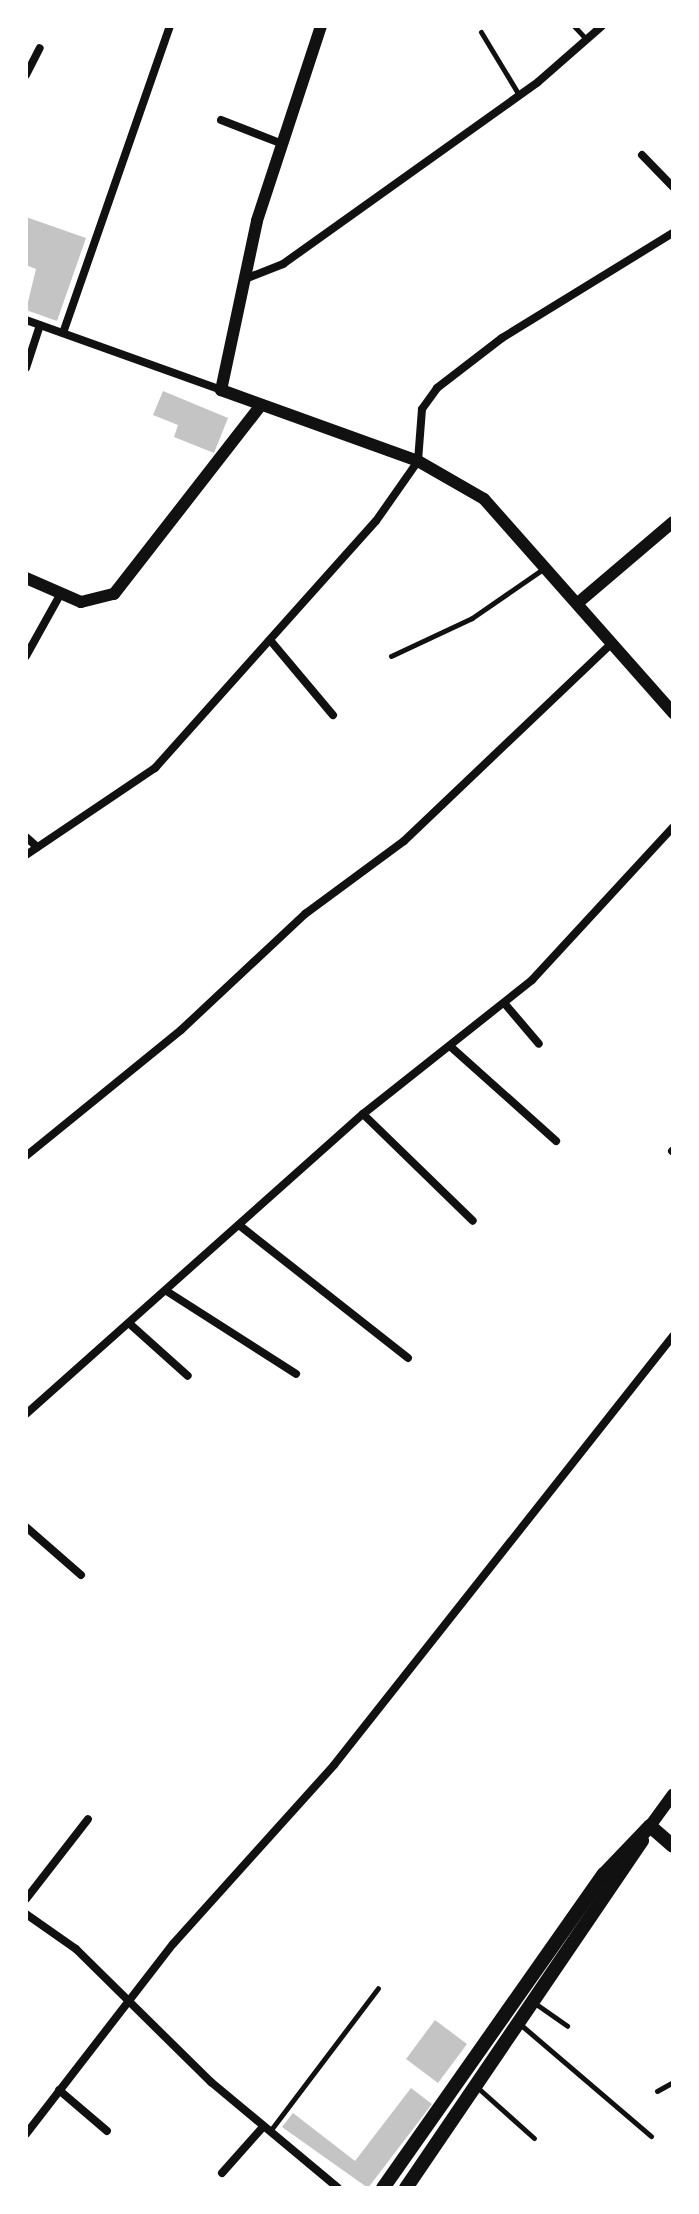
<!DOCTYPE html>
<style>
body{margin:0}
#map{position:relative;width:699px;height:2214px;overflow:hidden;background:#fff;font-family:Poppins,sans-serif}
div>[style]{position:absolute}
.building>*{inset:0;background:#c4c4c4}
.service>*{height:5px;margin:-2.5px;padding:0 2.5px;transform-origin:2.5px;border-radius:2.5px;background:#111}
.minor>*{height:8px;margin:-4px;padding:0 4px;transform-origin:4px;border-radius:4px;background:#111}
.tertiary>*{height:12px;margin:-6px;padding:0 6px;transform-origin:6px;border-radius:6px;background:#111}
.secondary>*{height:14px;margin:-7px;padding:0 7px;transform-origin:7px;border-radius:7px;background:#111}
span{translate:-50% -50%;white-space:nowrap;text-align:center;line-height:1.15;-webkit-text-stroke:8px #fff;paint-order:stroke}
.frame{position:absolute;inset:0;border:28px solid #fff;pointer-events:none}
</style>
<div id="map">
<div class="building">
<div style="clip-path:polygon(26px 217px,86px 238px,57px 321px,26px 310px,36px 269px,26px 265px)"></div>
<div style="clip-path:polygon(163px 391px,228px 418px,214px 453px,174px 437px,178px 425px,153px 415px)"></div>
<div style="clip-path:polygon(435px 2020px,467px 2044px,438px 2083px,406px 2059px)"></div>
<div style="clip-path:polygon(411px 2088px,432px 2104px,368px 2188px,282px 2127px,293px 2113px,355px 2161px)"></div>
</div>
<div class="service">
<div style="left:574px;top:26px;width:18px;rotate:47deg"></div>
<div style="left:481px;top:32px;width:74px;rotate:58.9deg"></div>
<div style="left:391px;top:656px;width:89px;rotate:-25.1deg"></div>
<div style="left:472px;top:618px;width:86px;rotate:-34.6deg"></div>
<div style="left:536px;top:2004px;width:38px;rotate:35deg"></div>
<div style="left:521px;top:2025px;width:171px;rotate:40.5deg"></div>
<div style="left:478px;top:2088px;width:75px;rotate:41.8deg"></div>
<div style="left:657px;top:2091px;width:18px;rotate:-29deg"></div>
<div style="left:270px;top:2131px;width:179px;rotate:-52.9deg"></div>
</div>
<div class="minor">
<div style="left:26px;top:75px;width:30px;rotate:-63deg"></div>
<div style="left:221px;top:120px;width:63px;rotate:21.3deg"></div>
<div style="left:642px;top:155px;width:45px;rotate:45.9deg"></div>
<div style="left:245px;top:279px;width:41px;rotate:-21.5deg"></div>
<div style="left:283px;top:264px;width:313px;rotate:-35.5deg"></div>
<div style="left:538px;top:82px;width:85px;rotate:-41.2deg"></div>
<div style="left:26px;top:320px;width:207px;rotate:19.7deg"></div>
<div style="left:63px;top:333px;width:325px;rotate:-70.8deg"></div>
<div style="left:26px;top:368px;width:45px;rotate:-72deg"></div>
<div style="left:270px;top:640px;width:98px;rotate:50deg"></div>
<div style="left:26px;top:656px;width:70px;rotate:-60.9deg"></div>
<div style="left:26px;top:837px;width:15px;rotate:42deg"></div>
<div style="left:26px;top:855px;width:156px;rotate:-34deg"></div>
<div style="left:155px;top:768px;width:331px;rotate:-48.2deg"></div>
<div style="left:376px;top:521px;width:73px;rotate:-55deg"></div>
<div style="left:418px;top:461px;width:52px;rotate:-85.6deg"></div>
<div style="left:422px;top:409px;width:26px;rotate:-54deg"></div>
<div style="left:437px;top:388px;width:82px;rotate:-37.6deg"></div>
<div style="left:502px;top:338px;width:201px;rotate:-31.6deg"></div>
<div style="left:505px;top:1004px;width:52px;rotate:49.6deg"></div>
<div style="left:451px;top:1047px;width:141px;rotate:41.8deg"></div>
<div style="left:363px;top:1114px;width:153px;rotate:44.2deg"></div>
<div style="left:672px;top:1151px;width:1px;rotate:45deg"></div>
<div style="left:26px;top:1156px;width:200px;rotate:-39.1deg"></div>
<div style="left:181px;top:1030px;width:170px;rotate:-43.1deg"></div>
<div style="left:305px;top:914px;width:123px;rotate:-36.4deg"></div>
<div style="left:404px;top:841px;width:287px;rotate:-43.6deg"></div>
<div style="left:239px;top:1225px;width:215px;rotate:38.2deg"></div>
<div style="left:168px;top:1292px;width:152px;rotate:32.6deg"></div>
<div style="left:131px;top:1325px;width:76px;rotate:41.8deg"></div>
<div style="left:26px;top:1414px;width:451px;rotate:-41.7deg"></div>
<div style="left:363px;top:1114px;width:216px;rotate:-38.4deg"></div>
<div style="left:532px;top:980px;width:208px;rotate:-47.3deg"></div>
<div style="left:26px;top:1527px;width:73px;rotate:41.1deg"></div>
<div style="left:26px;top:1899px;width:101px;rotate:-52.2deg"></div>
<div style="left:26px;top:1914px;width:61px;rotate:35deg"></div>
<div style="left:76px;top:1949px;width:190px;rotate:44.6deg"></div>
<div style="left:211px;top:2082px;width:165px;rotate:39.8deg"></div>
<div style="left:59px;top:2090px;width:63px;rotate:40.5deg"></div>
<div style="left:26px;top:2134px;width:240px;rotate:-52.3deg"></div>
<div style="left:173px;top:1944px;width:241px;rotate:-48deg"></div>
<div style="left:334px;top:1765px;width:547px;rotate:-51.68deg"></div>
<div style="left:222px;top:2173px;width:62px;rotate:-48.3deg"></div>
</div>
<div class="tertiary">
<div style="left:321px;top:26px;width:205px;rotate:108.2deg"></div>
<div style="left:257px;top:221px;width:173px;rotate:102deg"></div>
<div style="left:221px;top:390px;width:209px;rotate:19.8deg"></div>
<div style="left:418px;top:461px;width:76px;rotate:29.9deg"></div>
<div style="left:484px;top:499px;width:286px;rotate:48.5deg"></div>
<div style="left:26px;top:578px;width:60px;rotate:23.6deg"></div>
<div style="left:81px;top:602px;width:34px;rotate:-14deg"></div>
<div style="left:114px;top:594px;width:239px;rotate:-52.1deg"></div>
<div style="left:579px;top:602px;width:123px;rotate:-40.4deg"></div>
<div style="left:650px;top:1826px;width:39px;rotate:-54deg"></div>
</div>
<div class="secondary">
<div style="left:650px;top:1826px;width:30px;rotate:41deg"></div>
<div style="left:383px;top:2188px;width:384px;rotate:-54.9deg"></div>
<div style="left:604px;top:1874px;width:66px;rotate:-46.2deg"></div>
<div style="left:406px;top:2188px;width:420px;rotate:-55.8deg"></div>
</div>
<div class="frame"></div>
</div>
